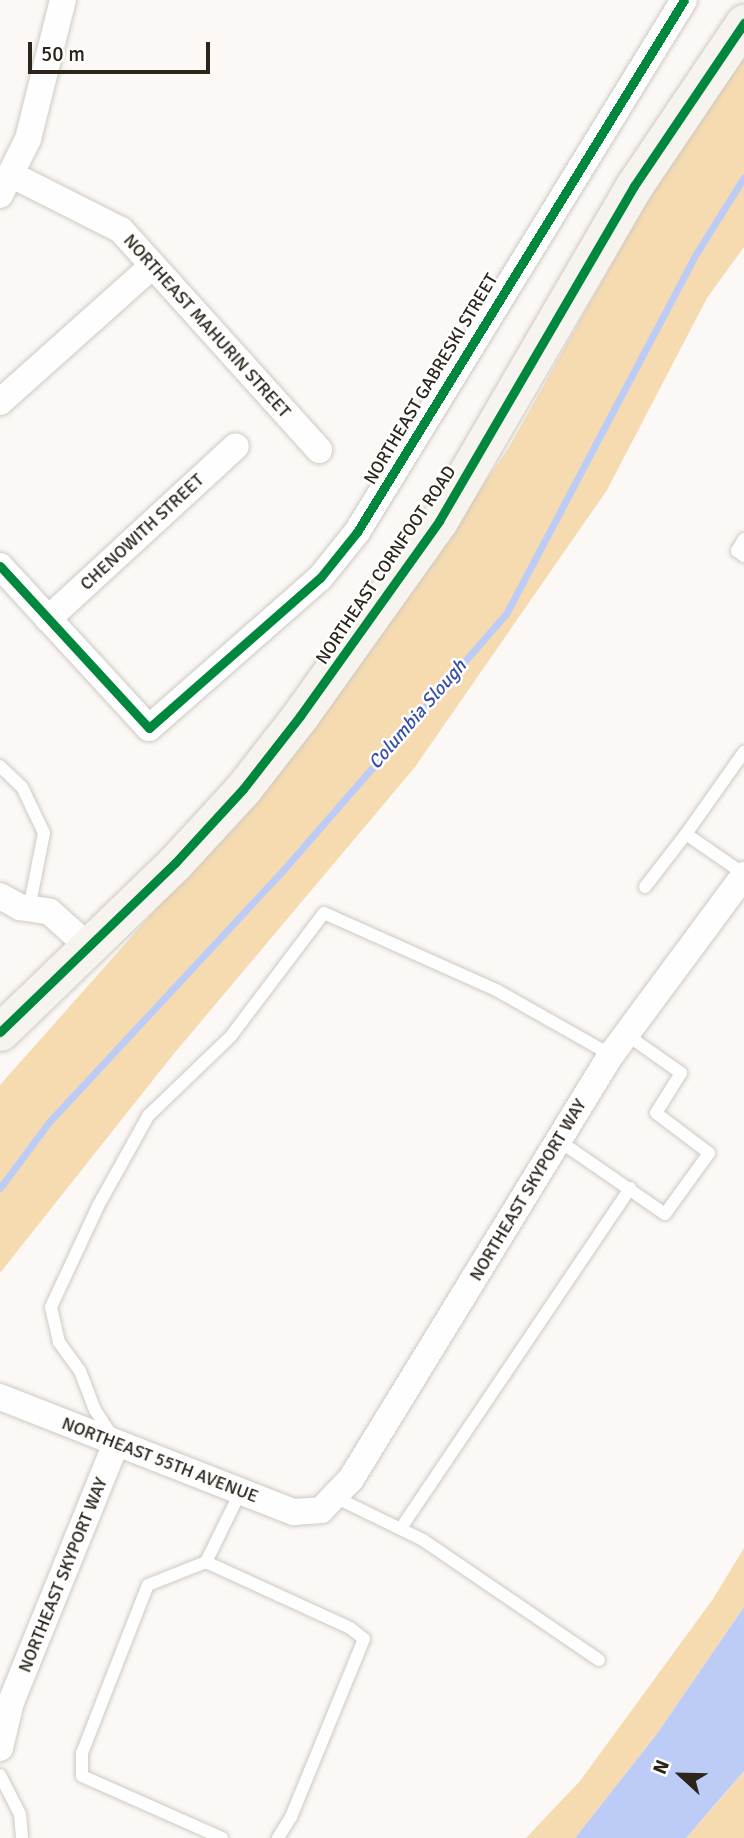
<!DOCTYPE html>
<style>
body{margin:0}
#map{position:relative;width:744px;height:1838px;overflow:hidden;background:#fbf8f5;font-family:Signika,sans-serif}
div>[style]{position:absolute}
.green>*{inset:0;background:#f6dbb1}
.water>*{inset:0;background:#bdccf7}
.stream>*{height:7px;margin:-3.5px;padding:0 3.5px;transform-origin:3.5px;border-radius:3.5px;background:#bdccf7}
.roads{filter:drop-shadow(0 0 2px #cec9c3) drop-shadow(0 0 2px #cec9c3)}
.lane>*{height:12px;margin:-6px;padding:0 6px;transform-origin:6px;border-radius:6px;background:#fefefe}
.street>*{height:26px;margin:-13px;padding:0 13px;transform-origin:13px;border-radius:13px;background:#fefefe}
.secondary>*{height:37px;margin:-18.5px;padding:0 18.5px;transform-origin:18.5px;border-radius:18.5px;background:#f7f4f0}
.cycleway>*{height:9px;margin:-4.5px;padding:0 4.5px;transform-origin:4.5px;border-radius:4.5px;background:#00873e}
span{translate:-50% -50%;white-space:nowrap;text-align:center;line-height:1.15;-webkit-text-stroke:5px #fff;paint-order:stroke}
.street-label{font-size:18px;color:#2b251a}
.water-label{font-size:19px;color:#374fa9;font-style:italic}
.north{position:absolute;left:646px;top:1740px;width:70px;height:70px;-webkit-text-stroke:5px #fff;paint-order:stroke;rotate:292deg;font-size:19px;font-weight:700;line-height:28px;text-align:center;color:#2b251a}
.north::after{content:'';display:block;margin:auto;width:24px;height:32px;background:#2b251a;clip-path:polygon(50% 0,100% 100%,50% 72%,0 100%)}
.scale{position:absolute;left:28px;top:42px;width:182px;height:32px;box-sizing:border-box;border:4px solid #2b251a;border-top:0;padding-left:9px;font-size:21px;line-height:24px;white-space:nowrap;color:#2b251a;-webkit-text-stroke:5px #fff;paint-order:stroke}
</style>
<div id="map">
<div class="green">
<div style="clip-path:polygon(744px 51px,744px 247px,707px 298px,607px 490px,415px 767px,172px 1056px,0 1273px,0 1085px,311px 734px,508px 449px,642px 210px)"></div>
<div style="clip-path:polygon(744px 1548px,744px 1607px,656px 1735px,575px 1838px,526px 1838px,580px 1781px,713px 1599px)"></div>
<div style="clip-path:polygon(744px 1771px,744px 1838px,686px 1838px,727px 1791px)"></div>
</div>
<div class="water">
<div style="clip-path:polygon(744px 1607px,744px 1771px,686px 1838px,575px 1838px,656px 1735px)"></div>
</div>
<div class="stream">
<div style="left:0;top:1188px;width:82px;rotate:-53.4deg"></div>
<div style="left:49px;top:1122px;width:347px;rotate:-47.1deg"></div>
<div style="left:285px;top:868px;width:337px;rotate:-49deg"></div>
<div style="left:506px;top:614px;width:403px;rotate:-62.2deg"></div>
<div style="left:694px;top:257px;width:94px;rotate:-58deg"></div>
</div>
<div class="roads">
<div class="lane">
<div style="left:744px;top:539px;width:14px;rotate:120deg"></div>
<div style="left:737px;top:551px;width:9px;rotate:36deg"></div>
<div style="left:744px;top:752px;width:100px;rotate:125.3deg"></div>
<div style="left:686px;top:834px;width:70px;rotate:34.6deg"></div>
<div style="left:0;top:766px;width:30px;rotate:44deg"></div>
<div style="left:22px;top:787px;width:51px;rotate:64.4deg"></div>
<div style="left:44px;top:833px;width:77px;rotate:101.2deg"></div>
<div style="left:645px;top:887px;width:67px;rotate:-52.3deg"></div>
<div style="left:558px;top:1140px;width:130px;rotate:34.7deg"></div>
<div style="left:665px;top:1214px;width:75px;rotate:-54.2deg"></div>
<div style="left:709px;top:1153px;width:66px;rotate:-143deg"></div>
<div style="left:656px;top:1113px;width:47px;rotate:-58deg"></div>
<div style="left:681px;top:1073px;width:67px;rotate:-144.7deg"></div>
<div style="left:112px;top:1436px;width:31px;rotate:-123deg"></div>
<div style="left:95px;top:1410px;width:42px;rotate:-111deg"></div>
<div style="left:80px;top:1371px;width:36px;rotate:-126deg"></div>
<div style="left:59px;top:1342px;width:36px;rotate:-103deg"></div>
<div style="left:51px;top:1307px;width:111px;rotate:-65deg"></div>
<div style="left:98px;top:1206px;width:103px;rotate:-60.9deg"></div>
<div style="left:148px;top:1116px;width:115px;rotate:-43.9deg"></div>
<div style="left:231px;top:1036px;width:154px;rotate:-52.9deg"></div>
<div style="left:324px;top:913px;width:191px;rotate:24.1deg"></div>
<div style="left:498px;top:991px;width:130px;rotate:29.5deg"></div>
<div style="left:335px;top:1497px;width:98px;rotate:26deg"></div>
<div style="left:423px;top:1540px;width:213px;rotate:34.3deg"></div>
<div style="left:401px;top:1528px;width:410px;rotate:-56deg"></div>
<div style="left:206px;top:1562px;width:158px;rotate:24.6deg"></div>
<div style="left:350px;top:1628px;width:18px;rotate:38deg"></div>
<div style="left:364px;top:1639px;width:192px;rotate:112.3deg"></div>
<div style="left:291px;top:1817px;width:25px;rotate:122deg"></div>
<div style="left:0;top:1775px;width:44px;rotate:62.9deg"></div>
<div style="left:20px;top:1814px;width:24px;rotate:85deg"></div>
<div style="left:222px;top:1838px;width:153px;rotate:-156.1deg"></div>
<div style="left:82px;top:1776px;width:23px;rotate:-90deg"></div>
<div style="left:82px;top:1753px;width:180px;rotate:-68.6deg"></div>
<div style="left:148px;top:1585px;width:62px;rotate:-21.6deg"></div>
<div style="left:206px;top:1562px;width:79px;rotate:-63.8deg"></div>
</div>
<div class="street">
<div style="left:12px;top:175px;width:122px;rotate:26.8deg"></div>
<div style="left:121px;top:230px;width:296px;rotate:48deg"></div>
<div style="left:0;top:195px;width:63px;rotate:-63.4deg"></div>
<div style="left:28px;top:139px;width:143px;rotate:-75.9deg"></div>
<div style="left:0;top:402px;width:205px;rotate:-41.8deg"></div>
<div style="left:0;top:566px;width:220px;rotate:47.4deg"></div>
<div style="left:149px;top:728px;width:227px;rotate:-41.3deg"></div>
<div style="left:320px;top:578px;width:59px;rotate:-51.2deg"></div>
<div style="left:357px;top:532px;width:624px;rotate:-58.42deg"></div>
<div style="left:48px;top:619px;width:255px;rotate:-42.6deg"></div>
<div style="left:0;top:896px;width:23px;rotate:29deg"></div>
<div style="left:20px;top:907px;width:30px;rotate:9deg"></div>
<div style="left:50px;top:912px;width:54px;rotate:42deg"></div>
<div style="left:0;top:1397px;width:316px;rotate:21.4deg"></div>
<div style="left:294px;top:1512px;width:27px;rotate:-4deg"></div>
<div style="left:321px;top:1510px;width:43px;rotate:-45.9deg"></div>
<div style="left:351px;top:1479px;width:497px;rotate:-58.5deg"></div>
<div style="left:611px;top:1055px;width:224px;rotate:-53.5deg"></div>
<div style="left:0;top:1748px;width:47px;rotate:-76.6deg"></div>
<div style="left:11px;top:1702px;width:279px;rotate:-67.9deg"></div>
</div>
<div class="secondary">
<div style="left:0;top:1032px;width:243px;rotate:-44deg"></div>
<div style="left:175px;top:863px;width:100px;rotate:-47.4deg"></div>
<div style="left:243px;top:789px;width:93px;rotate:-52deg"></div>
<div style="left:300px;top:716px;width:239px;rotate:-54.5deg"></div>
<div style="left:439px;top:521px;width:388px;rotate:-59.8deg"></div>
<div style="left:634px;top:186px;width:197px;rotate:-56deg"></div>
</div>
</div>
<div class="cycleway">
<div style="left:0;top:566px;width:220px;rotate:47.4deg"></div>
<div style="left:149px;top:728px;width:227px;rotate:-41.3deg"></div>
<div style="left:320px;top:578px;width:59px;rotate:-51.2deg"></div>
<div style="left:357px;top:532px;width:624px;rotate:-58.42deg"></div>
<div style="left:0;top:1032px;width:243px;rotate:-44deg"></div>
<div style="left:175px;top:863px;width:100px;rotate:-47.4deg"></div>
<div style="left:243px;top:789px;width:93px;rotate:-52deg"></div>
<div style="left:300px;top:716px;width:239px;rotate:-54.5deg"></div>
<div style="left:439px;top:521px;width:388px;rotate:-59.8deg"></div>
<div style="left:634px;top:186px;width:197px;rotate:-56deg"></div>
</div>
<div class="street-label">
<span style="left:207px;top:326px;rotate:48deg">NORTHEAST MAHURIN STREET</span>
<span style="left:431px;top:379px;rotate:-59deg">NORTHEAST GABRESKI STREET</span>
<span style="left:142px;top:532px;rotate:-43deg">CHENOWITH STREET</span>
<span style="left:386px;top:565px;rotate:-56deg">NORTHEAST CORNFOOT ROAD</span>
<span style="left:528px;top:1190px;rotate:-59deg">NORTHEAST SKYPORT WAY</span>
<span style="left:160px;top:1460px;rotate:21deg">NORTHEAST 55TH AVENUE</span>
<span style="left:63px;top:1575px;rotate:-68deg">NORTHEAST SKYPORT WAY</span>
</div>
<div class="water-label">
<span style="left:418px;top:715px;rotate:-49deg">Columbia Slough</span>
</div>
<div class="north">N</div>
<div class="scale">50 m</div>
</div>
